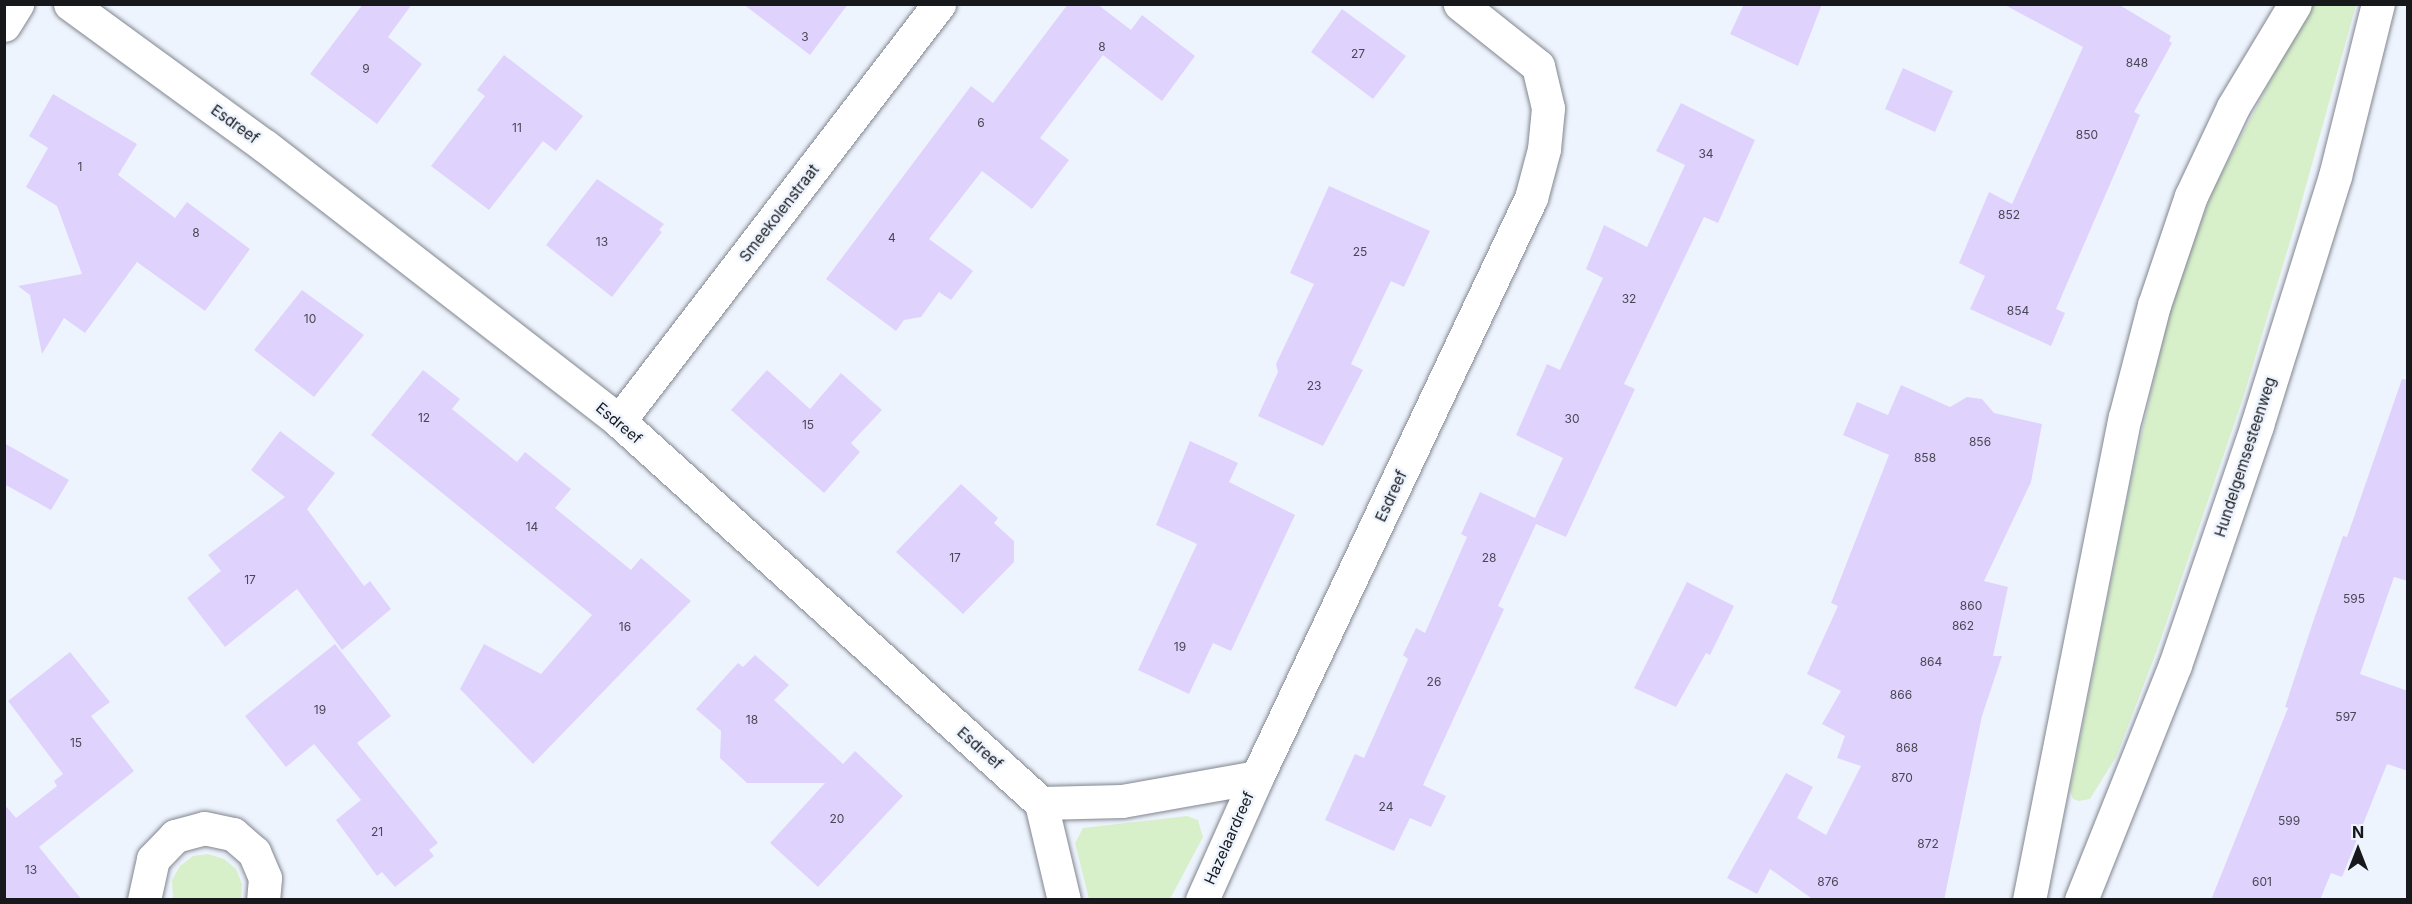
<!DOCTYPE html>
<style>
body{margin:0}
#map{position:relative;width:2412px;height:904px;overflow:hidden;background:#eef4fe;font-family:Inter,sans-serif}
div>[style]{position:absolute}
.green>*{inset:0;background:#d7f0ca}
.building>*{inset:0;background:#dfd3fe}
.roads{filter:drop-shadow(0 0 2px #81868f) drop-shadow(0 0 2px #81868f)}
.street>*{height:33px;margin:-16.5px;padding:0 16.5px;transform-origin:16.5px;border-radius:16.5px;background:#fff}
.secondary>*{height:33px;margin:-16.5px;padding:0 16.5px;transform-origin:16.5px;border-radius:16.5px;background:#fff}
span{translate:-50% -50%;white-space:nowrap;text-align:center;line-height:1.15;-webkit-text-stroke:5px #eef4fe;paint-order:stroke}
.number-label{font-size:12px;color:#484754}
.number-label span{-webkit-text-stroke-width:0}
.street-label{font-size:15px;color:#16181c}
.frame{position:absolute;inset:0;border:6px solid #16181c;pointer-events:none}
.north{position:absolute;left:2328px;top:820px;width:60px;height:60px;-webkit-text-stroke:4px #eef4fe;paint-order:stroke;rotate:0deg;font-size:16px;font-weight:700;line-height:24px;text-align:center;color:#16181c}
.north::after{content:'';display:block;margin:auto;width:21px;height:27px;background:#16181c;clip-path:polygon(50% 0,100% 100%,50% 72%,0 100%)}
</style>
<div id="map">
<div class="green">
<div style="clip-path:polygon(2310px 5px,2356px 5px,2296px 222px,2243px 398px,2157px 650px,2116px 757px,2090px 799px,2079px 801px,2073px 799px,2070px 790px,2132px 476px,2172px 300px,2213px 190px)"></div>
<div style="clip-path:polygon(1187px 816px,1198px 820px,1203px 837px,1170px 899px,1089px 899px,1075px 843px,1083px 828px)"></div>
<div style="clip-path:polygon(208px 854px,224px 859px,236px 869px,242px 884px,241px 899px,173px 899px,172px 880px,180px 866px,193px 856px)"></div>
</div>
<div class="building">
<div style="clip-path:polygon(363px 4px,412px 4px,388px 37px,422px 64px,377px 124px,310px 74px)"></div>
<div style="clip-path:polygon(743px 4px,848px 4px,810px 55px)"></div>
<div style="clip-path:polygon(1068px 4px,1097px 4px,1131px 30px,1142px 15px,1195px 56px,1162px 101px,1103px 55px,1040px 138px,1069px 160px,1032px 209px,982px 171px,929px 239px,973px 271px,951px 300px,939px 292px,921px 317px,904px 320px,896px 331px,826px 279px,971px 86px,993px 103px)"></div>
<div style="clip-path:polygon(1744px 4px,1822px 4px,1798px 66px,1730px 34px)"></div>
<div style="clip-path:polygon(2003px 4px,2118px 4px,2171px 36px,2169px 41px,2172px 43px,2134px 112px,2140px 115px,2056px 309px,2065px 313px,2051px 346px,1970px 309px,1985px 276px,1959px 263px,1989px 192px,2012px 204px,2083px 47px)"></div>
<div style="clip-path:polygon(1342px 9px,1406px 56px,1373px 99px,1311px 52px)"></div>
<div style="clip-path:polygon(504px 55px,583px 116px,556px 151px,543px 141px,489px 210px,431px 166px,485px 96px,477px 90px)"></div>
<div style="clip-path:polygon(1903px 68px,1953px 91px,1935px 132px,1885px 109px)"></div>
<div style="clip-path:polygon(53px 94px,137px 144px,118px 175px,175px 218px,187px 202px,250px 249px,205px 311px,137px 262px,85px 333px,64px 318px,42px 354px,30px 295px,18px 286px,82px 274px,57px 206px,26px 187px,48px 148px,29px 136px)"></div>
<div style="clip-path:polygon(1681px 103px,1755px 140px,1718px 223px,1704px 217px,1624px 384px,1635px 389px,1566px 537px,1536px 524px,1498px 606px,1504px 609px,1423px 785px,1446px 796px,1431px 827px,1410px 818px,1394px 851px,1325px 820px,1355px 754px,1364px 758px,1408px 659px,1403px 655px,1416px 628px,1425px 633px,1467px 537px,1461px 534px,1480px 492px,1535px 518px,1563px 458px,1516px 435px,1547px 364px,1560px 370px,1603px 278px,1586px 269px,1604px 225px,1647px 247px,1685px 165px,1656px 151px)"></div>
<div style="clip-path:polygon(597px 179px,664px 224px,659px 230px,662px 232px,612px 297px,546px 245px)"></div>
<div style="clip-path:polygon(1329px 186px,1430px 231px,1404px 287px,1391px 281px,1351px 364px,1363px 370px,1323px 446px,1258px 416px,1278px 372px,1276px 364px,1314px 284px,1290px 273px)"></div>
<div style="clip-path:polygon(302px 290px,364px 335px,314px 397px,254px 350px)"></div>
<div style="clip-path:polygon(423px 370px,460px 399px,452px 409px,517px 462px,525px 452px,571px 489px,555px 508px,631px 570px,641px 558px,691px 601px,533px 764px,460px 689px,484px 644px,541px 674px,592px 615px,371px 435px)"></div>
<div style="clip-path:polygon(767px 370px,810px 409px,841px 373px,882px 410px,851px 443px,860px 452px,824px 493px,731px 410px)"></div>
<div style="clip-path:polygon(2402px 379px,2408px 380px,2408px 581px,2394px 577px,2360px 674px,2408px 691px,2408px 771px,2387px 764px,2342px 877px,2331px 873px,2320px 900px,2211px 900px,2288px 708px,2285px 707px,2315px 616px,2343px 536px,2347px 537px)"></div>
<div style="clip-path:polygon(1901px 385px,1950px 407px,1967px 397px,1982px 399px,1994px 413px,2042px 424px,2031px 482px,1984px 581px,2008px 587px,1993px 656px,2002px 656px,1982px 716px,1944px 900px,1814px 900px,1770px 869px,1757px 894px,1727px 878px,1786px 773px,1813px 787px,1797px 818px,1826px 835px,1861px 766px,1837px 758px,1845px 736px,1822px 724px,1841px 691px,1807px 674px,1838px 606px,1831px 603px,1889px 455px,1843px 435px,1857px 402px,1888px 415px)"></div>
<div style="clip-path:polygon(280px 431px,335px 473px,307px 509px,364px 586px,370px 581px,391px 609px,342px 650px,297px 589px,225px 647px,187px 598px,221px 571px,208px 555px,285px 497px,251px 470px)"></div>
<div style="clip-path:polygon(1190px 441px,1238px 463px,1229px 482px,1295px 515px,1231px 651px,1213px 643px,1189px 694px,1138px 670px,1197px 544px,1156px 525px)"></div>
<div style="clip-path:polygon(4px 443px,69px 480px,51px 510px,4px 484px)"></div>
<div style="clip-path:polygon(961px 484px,998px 518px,994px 523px,1014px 541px,1014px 562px,963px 614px,896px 552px)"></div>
<div style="clip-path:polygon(1687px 582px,1734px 606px,1710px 655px,1706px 653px,1676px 707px,1634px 688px)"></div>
<div style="clip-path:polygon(335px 644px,391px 716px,357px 743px,438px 843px,429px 850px,434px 856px,395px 887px,382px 872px,377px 876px,336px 820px,361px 800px,314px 744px,286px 767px,245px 716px)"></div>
<div style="clip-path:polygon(70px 652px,110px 702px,91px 716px,134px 771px,39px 847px,82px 900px,4px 900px,4px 804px,16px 818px,57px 786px,54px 781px,63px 774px,8px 701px)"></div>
<div style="clip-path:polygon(755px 655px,789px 685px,774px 700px,843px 764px,855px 751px,903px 796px,818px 887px,770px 843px,825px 783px,747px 783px,720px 758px,721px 731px,696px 709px,738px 663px,743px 667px)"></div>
</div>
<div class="roads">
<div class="street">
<div style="left:70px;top:4px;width:241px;rotate:36.1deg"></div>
<div style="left:265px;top:146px;width:448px;rotate:37.8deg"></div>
<div style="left:619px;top:421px;width:569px;rotate:42.15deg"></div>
<div style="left:1041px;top:803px;width:81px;rotate:-1.4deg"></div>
<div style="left:1122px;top:801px;width:137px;rotate:-10.1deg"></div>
<div style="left:1257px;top:777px;width:641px;rotate:-64.68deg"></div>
<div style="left:1531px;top:198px;width:51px;rotate:-75.1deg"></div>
<div style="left:1544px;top:149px;width:41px;rotate:-84.4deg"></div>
<div style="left:1548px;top:108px;width:43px;rotate:-103.4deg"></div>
<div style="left:1538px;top:66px;width:100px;rotate:-141.5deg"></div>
<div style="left:4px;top:25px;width:25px;rotate:-58deg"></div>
<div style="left:619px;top:421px;width:526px;rotate:-52.5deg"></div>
<div style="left:1041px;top:803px;width:100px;rotate:76.7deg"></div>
<div style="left:144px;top:900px;width:42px;rotate:-77.6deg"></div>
<div style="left:153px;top:859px;width:32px;rotate:-46deg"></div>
<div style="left:175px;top:836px;width:30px;rotate:-15deg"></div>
<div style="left:204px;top:828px;width:30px;rotate:12deg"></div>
<div style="left:233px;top:834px;width:28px;rotate:41deg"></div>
<div style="left:254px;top:852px;width:28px;rotate:67deg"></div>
<div style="left:265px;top:878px;width:22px;rotate:95deg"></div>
<div style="left:1202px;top:900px;width:135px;rotate:-65.9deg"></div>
<div style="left:2029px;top:900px;width:492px;rotate:-78.8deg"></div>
<div style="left:2125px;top:417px;width:116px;rotate:-75.5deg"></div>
<div style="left:2154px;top:305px;width:115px;rotate:-71.3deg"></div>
<div style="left:2191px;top:196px;width:98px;rotate:-64.7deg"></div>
<div style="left:2233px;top:107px;width:120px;rotate:-59deg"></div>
</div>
<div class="secondary">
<div style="left:2081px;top:900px;width:253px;rotate:-68.2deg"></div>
<div style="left:2175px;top:665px;width:254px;rotate:-71.1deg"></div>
<div style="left:2257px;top:425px;width:261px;rotate:-72.6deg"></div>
<div style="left:2335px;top:176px;width:177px;rotate:-76deg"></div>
</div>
</div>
<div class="number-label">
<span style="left:805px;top:37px">3</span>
<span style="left:1102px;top:47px">8</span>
<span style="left:1358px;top:54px">27</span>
<span style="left:2137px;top:63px">848</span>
<span style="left:366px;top:69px">9</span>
<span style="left:981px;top:123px">6</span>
<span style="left:517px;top:128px">11</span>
<span style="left:2087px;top:135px">850</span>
<span style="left:1706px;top:154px">34</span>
<span style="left:80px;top:167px">1</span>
<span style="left:2009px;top:215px">852</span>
<span style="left:196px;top:233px">8</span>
<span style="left:892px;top:238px">4</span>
<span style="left:602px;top:242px">13</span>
<span style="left:1360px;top:252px">25</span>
<span style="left:1629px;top:299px">32</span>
<span style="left:2018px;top:311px">854</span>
<span style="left:310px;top:319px">10</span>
<span style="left:1314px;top:386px">23</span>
<span style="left:424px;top:418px">12</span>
<span style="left:1572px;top:419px">30</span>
<span style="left:808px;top:425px">15</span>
<span style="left:1980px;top:442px">856</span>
<span style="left:1925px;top:458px">858</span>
<span style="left:532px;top:527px">14</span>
<span style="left:955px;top:558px">17</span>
<span style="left:1489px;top:558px">28</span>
<span style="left:250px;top:580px">17</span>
<span style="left:2354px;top:599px">595</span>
<span style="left:1971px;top:606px">860</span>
<span style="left:1963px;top:626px">862</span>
<span style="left:625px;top:627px">16</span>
<span style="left:1180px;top:647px">19</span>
<span style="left:1931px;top:662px">864</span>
<span style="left:1434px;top:682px">26</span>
<span style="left:1901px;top:695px">866</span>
<span style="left:320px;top:710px">19</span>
<span style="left:2346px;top:717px">597</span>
<span style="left:752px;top:720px">18</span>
<span style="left:76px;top:743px">15</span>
<span style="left:1907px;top:748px">868</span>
<span style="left:1902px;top:778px">870</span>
<span style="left:1386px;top:807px">24</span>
<span style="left:837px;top:819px">20</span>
<span style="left:2289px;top:821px">599</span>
<span style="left:377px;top:832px">21</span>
<span style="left:1928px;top:844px">872</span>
<span style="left:31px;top:870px">13</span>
<span style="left:1828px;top:882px">876</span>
<span style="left:2262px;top:882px">601</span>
</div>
<div class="street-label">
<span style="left:235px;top:124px;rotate:36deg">Esdreef</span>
<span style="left:779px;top:213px;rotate:-52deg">Smeekolenstraat</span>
<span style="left:619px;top:423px;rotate:40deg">Esdreef</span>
<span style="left:2245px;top:457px;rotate:-72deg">Hundelgemsesteenweg</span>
<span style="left:1391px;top:496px;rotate:-65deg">Esdreef</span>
<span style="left:980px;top:748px;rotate:42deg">Esdreef</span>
<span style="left:1229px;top:838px;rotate:-66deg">Hazelaardreef</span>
</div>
<div class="frame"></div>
<div class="north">N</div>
</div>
